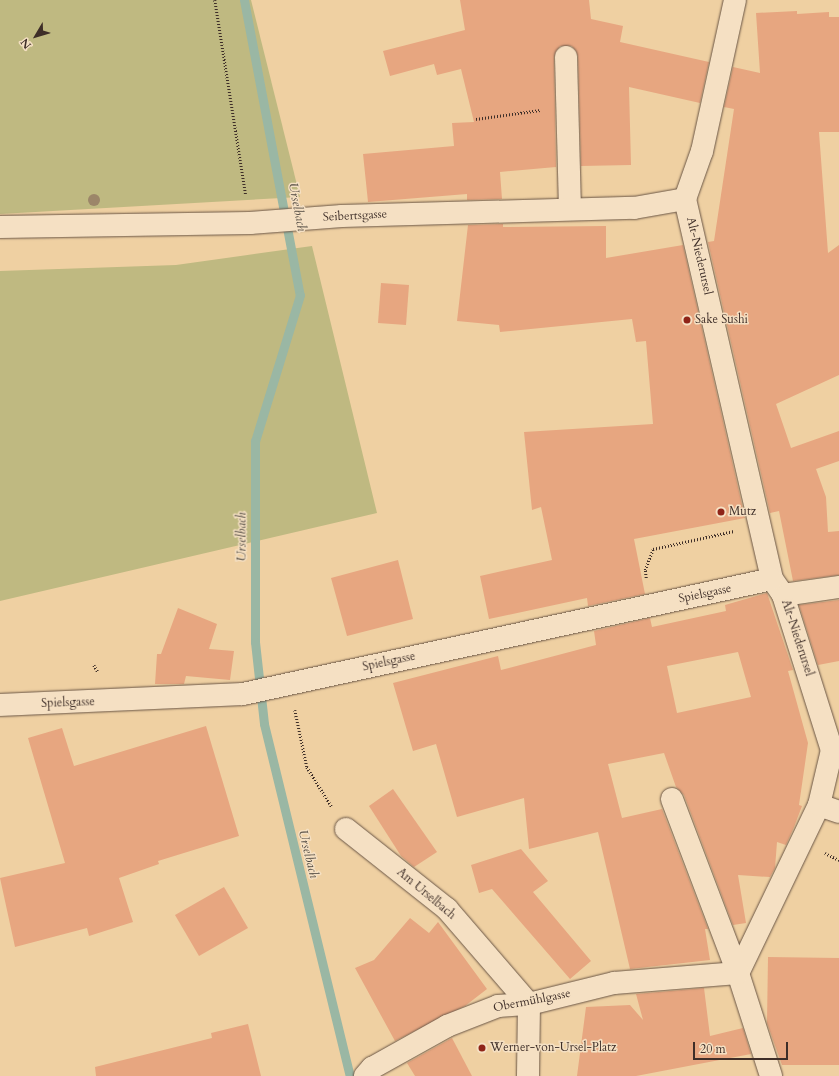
<!DOCTYPE html>
<meta charset="utf-8">
<style>
body{margin:0}
#map{position:relative;width:839px;height:1076px;overflow:hidden;background:#efd0a2;font-family:Cardo,serif}
div>[style]{position:absolute}
.green>*{inset:0;background:#bfb981}
.stream>*{height:9px;margin:-4.5px;padding:0 4.5px;transform-origin:4.5px;border-radius:4.5px;background:#9ab7a4}
.building>*{inset:0;background:#e7a680}
.path>*{height:2.5px;margin-top:-1.25px;transform-origin:0;background:repeating-linear-gradient(90deg,#3e2e28 0 1px,transparent 0 3px)}
.roads{filter:drop-shadow(0 0 1px #6a5646) drop-shadow(0 0 1px #6a5646)}
.minor>*{height:22px;margin:-11px;padding:0 11px;transform-origin:11px;border-radius:11px;background:#f5e0c3}
.trees>*{width:12px;height:12px;margin:-6px;border-radius:50%;background:#9c8669}
.dots>*{width:11px;height:11px;translate:-50% -50%;box-sizing:border-box;border:2px solid #f5e0c3;border-radius:50%}
span{translate:-50% -50%;white-space:nowrap;text-align:center;line-height:1.15;-webkit-text-stroke:3px #f5e0c3;paint-order:stroke}
.street-label{font-size:12px;color:#3e2e28}
.poi-label{font-size:12px;color:#3e2e28}
.left{translate:0 -50%;text-align:left}
.water-label{font-size:13px;color:#504941;font-style:italic}
.north{position:absolute;left:16px;top:16px;width:40px;height:40px;-webkit-text-stroke:3px #f5e0c3;paint-order:stroke;rotate:232deg;font-size:11px;font-weight:700;line-height:16px;text-align:center;color:#3e2e28}
.north::after{content:'';display:block;margin:auto;width:14px;height:18px;background:#3e2e28;clip-path:polygon(50% 0,100% 100%,50% 72%,0 100%)}
.scale{position:absolute;left:693px;top:1042px;width:95px;height:18px;box-sizing:border-box;border:2px solid #3e2e28;border-top:0;padding-left:5px;font-size:12px;line-height:14px;white-space:nowrap;color:#3e2e28;-webkit-text-stroke:3px #f5e0c3;paint-order:stroke}
</style>
<div id="map">
<div class="green">
<div style="clip-path:polygon(0 0,251px 0,300px 197px,0 214px)"></div>
<div style="clip-path:polygon(312px 246px,377px 513px,0 601px,0 271px,176px 265px)"></div>
</div>
<div class="stream">
<div style="left:244px;top:0;width:300px;rotate:79.3deg"></div>
<div style="left:300px;top:295px;width:153px;rotate:107.1deg"></div>
<div style="left:255px;top:441px;width:201px;rotate:90deg"></div>
<div style="left:255px;top:642px;width:82px;rotate:83.7deg"></div>
<div style="left:264px;top:724px;width:362px;rotate:76.3deg"></div>
</div>
<div class="building">
<div style="clip-path:polygon(460px 0,589px 0,591px 19px,623px 26px,620px 42px,709px 62px,700px 103px,629px 87px,631px 165px,581px 166px,578px 56px,572px 46px,560px 46px,554px 57px,556px 167px,500px 172px,502px 199px,467px 200px,467px 194px,368px 202px,363px 154px,454px 146px,452px 123px,474px 122px,461px 69px,437px 75px,434px 64px,390px 76px,383px 51px,465px 30px)"></div>
<div style="clip-path:polygon(797px 11px,797px 14px,829px 12px,829px 17px,839px 17px,839px 132px,819px 132px,828px 253px,839px 245px,839px 375px,776px 404px,791px 448px,839px 431px,839px 461px,816px 469px,826px 497px,828px 532px,839px 531px,839px 575px,793px 581px,779px 511px,770px 513px,708px 242px,714px 241px,734px 109px,724px 107px,733px 67px,760px 73px,756px 13px)"></div>
<div style="clip-path:polygon(503px 224px,503px 227px,606px 226px,606px 258px,683px 245px,745px 518px,634px 539px,645px 594px,588px 606px,587px 598px,489px 619px,480px 576px,552px 560px,541px 507px,532px 510px,524px 432px,653px 424px,646px 341px,636px 342px,632px 319px,500px 332px,499px 325px,457px 321px,468px 225px)"></div>
<div style="clip-path:polygon(381px 283px,409px 285px,406px 325px,378px 323px)"></div>
<div style="clip-path:polygon(398px 560px,413px 619px,347px 636px,331px 578px)"></div>
<div style="clip-path:polygon(evenodd,767px 593px,793px 670px,788px 671px,808px 743px,799px 805px,802px 806px,794px 827px,786px 845px,777px 842px,775px 868px,770px 877px,738px 875px,746px 923px,733px 925px,684px 795px,676px 787px,664px 753px,608px 764px,622px 818px,662px 809px,708px 929px,705px 929px,710px 960px,630px 969px,598px 832px,529px 849px,524px 798px,457px 817px,436px 744px,413px 751px,393px 683px,498px 656px,501px 670px,596px 645px,594px 631px,650px 618px,652px 627px,726px 611px,725px 605px,767px 593px,738px 652px,751px 697px,677px 713px,667px 666px,738px 652px)"></div>
<div style="clip-path:polygon(839px 600px,839px 661px,818px 665px,799px 605px)"></div>
<div style="clip-path:polygon(178px 608px,217px 624px,209px 649px,234px 651px,230px 680px,186px 676px,184px 684px,155px 684px,157px 654px,161px 654px)"></div>
<div style="clip-path:polygon(206px 726px,239px 836px,158px 861px,159px 864px,119px 878px,133px 922px,89px 936px,87px 928px,15px 947px,0 878px,65px 863px,28px 738px,62px 728px,74px 766px)"></div>
<div style="clip-path:polygon(393px 789px,437px 852px,414px 867px,401px 856px,369px 806px)"></div>
<div style="clip-path:polygon(521px 849px,548px 881px,533px 892px,591px 961px,570px 979px,492px 889px,479px 893px,471px 865px)"></div>
<div style="clip-path:polygon(224px 887px,248px 928px,199px 956px,175px 915px)"></div>
<div style="clip-path:polygon(410px 918px,429px 933px,438px 922px,487px 989px,465px 1006px,395px 1041px,355px 968px,374px 960px)"></div>
<div style="clip-path:polygon(768px 957px,839px 958px,839px 1065px,782px 1065px,767px 1023px)"></div>
<div style="clip-path:polygon(704px 988px,710px 1036px,743px 1028px,751px 1054px,636px 1076px,577px 1076px,586px 1007px,630px 1005px,643px 1020px,636px 994px)"></div>
<div style="clip-path:polygon(248px 1024px,261px 1076px,96px 1076px,95px 1067px,212px 1038px,211px 1033px)"></div>
<div style="clip-path:polygon(452px 1038px,472px 1076px,415px 1076px,407px 1063px)"></div>
</div>
<div class="path">
<div style="left:215px;top:0;width:197px;rotate:81deg"></div>
<div style="left:476px;top:119px;width:65px;rotate:-8deg"></div>
<div style="left:646px;top:578px;width:8px;rotate:-97deg"></div>
<div style="left:645px;top:570px;width:22px;rotate:-69deg"></div>
<div style="left:653px;top:549px;width:83px;rotate:-12.5deg"></div>
<div style="left:94px;top:665px;width:8px;rotate:60deg"></div>
<div style="left:295px;top:710px;width:58px;rotate:78.1deg"></div>
<div style="left:307px;top:767px;width:47px;rotate:58deg"></div>
<div style="left:825px;top:853px;width:16px;rotate:27deg"></div>
</div>
<div class="roads">
<div class="minor">
<div style="left:735px;top:0;width:155px;rotate:102.3deg"></div>
<div style="left:702px;top:151px;width:51px;rotate:109.5deg"></div>
<div style="left:685px;top:199px;width:390px;rotate:77.1deg"></div>
<div style="left:772px;top:579px;width:19px;rotate:55deg"></div>
<div style="left:783px;top:595px;width:163px;rotate:72.5deg"></div>
<div style="left:832px;top:750px;width:57px;rotate:103.3deg"></div>
<div style="left:819px;top:805px;width:187px;rotate:115.7deg"></div>
<div style="left:738px;top:973px;width:108px;rotate:72.2deg"></div>
<div style="left:566px;top:57px;width:152px;rotate:88.5deg"></div>
<div style="left:0;top:227px;width:250px;rotate:-0.9deg"></div>
<div style="left:250px;top:223px;width:92px;rotate:-4.4deg"></div>
<div style="left:342px;top:216px;width:292px;rotate:-1.6deg"></div>
<div style="left:634px;top:208px;width:52px;rotate:-10deg"></div>
<div style="left:783px;top:595px;width:57px;rotate:-8.1deg"></div>
<div style="left:0;top:705px;width:243px;rotate:-2.6deg"></div>
<div style="left:243px;top:694px;width:541px;rotate:-12.26deg"></div>
<div style="left:819px;top:805px;width:21px;rotate:19deg"></div>
<div style="left:346px;top:829px;width:129px;rotate:38.4deg"></div>
<div style="left:447px;top:909px;width:125px;rotate:49.2deg"></div>
<div style="left:529px;top:1004px;width:72px;rotate:90.8deg"></div>
<div style="left:365px;top:1076px;width:11px;rotate:-49deg"></div>
<div style="left:372px;top:1068px;width:86px;rotate:-29.2deg"></div>
<div style="left:447px;top:1026px;width:55px;rotate:-21.4deg"></div>
<div style="left:498px;top:1006px;width:31px;rotate:-4deg"></div>
<div style="left:529px;top:1004px;width:88px;rotate:-13.9deg"></div>
<div style="left:614px;top:983px;width:124px;rotate:-4.6deg"></div>
<div style="left:738px;top:973px;width:186px;rotate:-110.8deg"></div>
</div>
</div>
<div class="trees">
<div style="left:94px;top:200px"></div>
</div>
<div class="dots">
<div style="left:687px;top:320px;background:#8f2418"></div>
<div style="left:721px;top:512px;background:#8f2418"></div>
<div style="left:482px;top:1048px;background:#8f2418"></div>
</div>
<div class="street-label">
<span style="left:355px;top:216px;rotate:-3deg">Seibertsgasse</span>
<span style="left:699px;top:256px;rotate:77deg">Alt-Niederursel</span>
<span style="left:705px;top:594px;rotate:-12deg">Spielsgasse</span>
<span style="left:797px;top:638px;rotate:72deg">Alt-Niederursel</span>
<span style="left:389px;top:662px;rotate:-12deg">Spielsgasse</span>
<span style="left:68px;top:703px;rotate:-2deg">Spielsgasse</span>
<span style="left:426px;top:894px;rotate:40deg">Am Urselbach</span>
<span style="left:532px;top:1001px;rotate:-11deg">Obermühlgasse</span>
</div>
<div class="poi-label">
<span class="left" style="left:695px;top:320px">Sake Sushi</span>
<span class="left" style="left:729px;top:512px">Mutz</span>
<span class="left" style="left:490px;top:1048px">Werner-von-Ursel-Platz</span>
</div>
<div class="water-label">
<span style="left:297px;top:207px;rotate:79deg">Urselbach</span>
<span style="left:242px;top:537px;rotate:-90deg">Urselbach</span>
<span style="left:308px;top:854px;rotate:76deg">Urselbach</span>
</div>
<div class="north">N</div>
<div class="scale">20 m</div>
</div>
